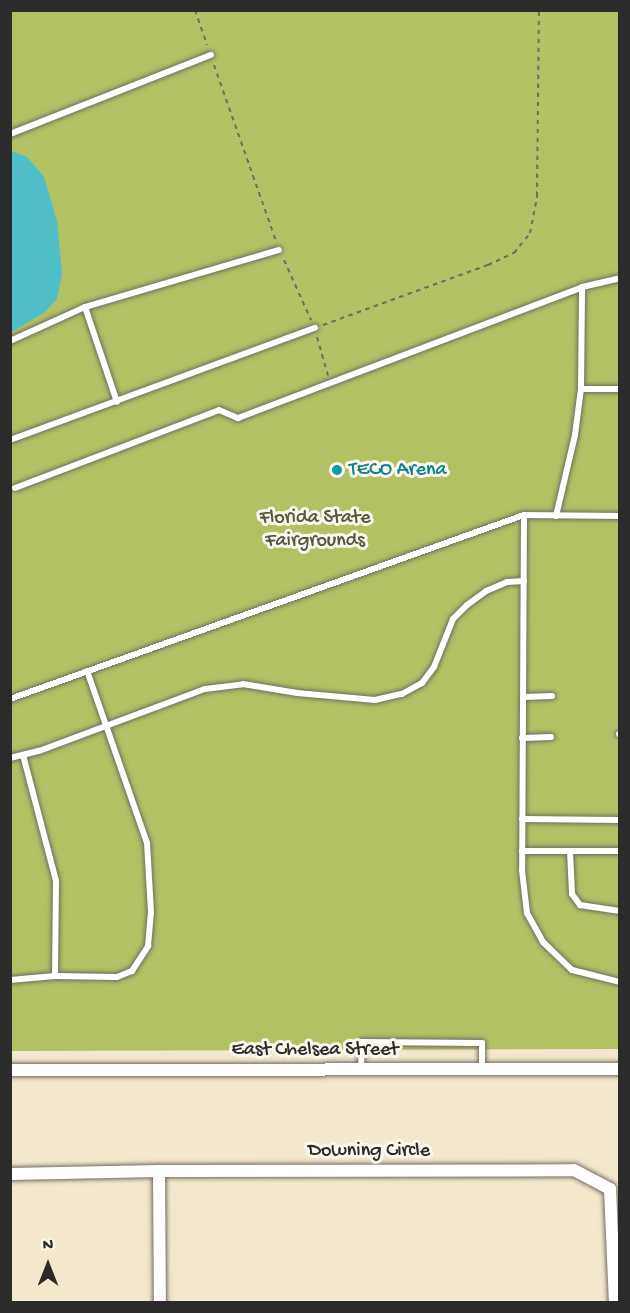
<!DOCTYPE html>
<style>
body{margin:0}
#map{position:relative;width:630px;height:1313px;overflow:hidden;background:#f3e7cd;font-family:"Gochi Hand",sans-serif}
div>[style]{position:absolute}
.green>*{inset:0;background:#b2c164}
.water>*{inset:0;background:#50bec8}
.path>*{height:2px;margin-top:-1px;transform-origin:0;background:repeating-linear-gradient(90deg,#716d64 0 4.5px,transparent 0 9px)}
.roads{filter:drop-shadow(0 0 2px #716d64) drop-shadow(0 0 2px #716d64)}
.service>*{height:6px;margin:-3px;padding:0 3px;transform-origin:3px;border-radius:3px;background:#fff}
.minor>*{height:12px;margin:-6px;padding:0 6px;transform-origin:6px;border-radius:6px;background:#fff}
.dots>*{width:16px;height:16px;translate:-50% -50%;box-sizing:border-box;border:3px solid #fbf7ec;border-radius:50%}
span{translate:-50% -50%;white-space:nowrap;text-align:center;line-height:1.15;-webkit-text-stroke:6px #fbf7ec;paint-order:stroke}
.culture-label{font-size:20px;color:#0d838f}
.left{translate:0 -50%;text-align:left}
.park-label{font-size:20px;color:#54583c}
.street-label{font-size:20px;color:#2b2b2b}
.frame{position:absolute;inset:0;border:12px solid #2b2b2b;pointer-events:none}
.north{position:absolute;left:18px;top:1235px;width:60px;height:60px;-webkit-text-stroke:4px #fbf7ec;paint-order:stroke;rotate:0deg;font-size:16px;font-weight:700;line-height:24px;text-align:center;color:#2b2b2b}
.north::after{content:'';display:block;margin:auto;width:21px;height:27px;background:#2b2b2b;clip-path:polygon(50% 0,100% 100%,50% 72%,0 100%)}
</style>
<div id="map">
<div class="green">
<div style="clip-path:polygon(10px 11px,619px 11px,619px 1049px,11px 1051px)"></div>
</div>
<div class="water">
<div style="clip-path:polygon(11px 151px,27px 157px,44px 177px,57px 221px,62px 274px,57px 299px,44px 313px,13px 331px,10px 331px)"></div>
</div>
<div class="path">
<div style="left:195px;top:10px;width:37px;rotate:71deg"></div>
<div style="left:214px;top:65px;width:187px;rotate:70.6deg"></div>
<div style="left:284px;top:260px;width:66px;rotate:65.8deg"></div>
<div style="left:323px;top:325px;width:176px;rotate:-20deg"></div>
<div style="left:488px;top:265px;width:29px;rotate:-25deg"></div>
<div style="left:514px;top:253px;width:26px;rotate:-51deg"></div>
<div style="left:530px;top:233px;width:38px;rotate:-79deg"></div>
<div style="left:537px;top:196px;width:186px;rotate:-89.4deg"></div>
<div style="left:317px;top:337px;width:40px;rotate:74deg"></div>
</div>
<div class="roads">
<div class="service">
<div style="left:10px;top:134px;width:216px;rotate:-21.5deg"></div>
<div style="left:85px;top:307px;width:202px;rotate:-16.4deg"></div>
<div style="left:10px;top:341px;width:82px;rotate:-24.4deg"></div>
<div style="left:85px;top:307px;width:100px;rotate:71.4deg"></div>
<div style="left:581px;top:389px;width:39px"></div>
<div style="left:10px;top:440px;width:325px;rotate:-20.2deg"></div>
<div style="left:15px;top:488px;width:218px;rotate:-20.9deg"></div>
<div style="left:219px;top:410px;width:21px;rotate:23deg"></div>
<div style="left:238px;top:418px;width:368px;rotate:-20.8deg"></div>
<div style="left:582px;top:287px;width:39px;rotate:-13deg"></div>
<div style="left:524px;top:515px;width:355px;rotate:90.3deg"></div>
<div style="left:522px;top:870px;width:43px;rotate:83.4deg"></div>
<div style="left:527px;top:913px;width:33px;rotate:61deg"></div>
<div style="left:543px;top:942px;width:40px;rotate:44deg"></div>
<div style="left:572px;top:970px;width:49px;rotate:14deg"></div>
<div style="left:556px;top:516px;width:83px;rotate:-76.8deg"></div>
<div style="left:575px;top:435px;width:46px;rotate:-82.6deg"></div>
<div style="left:581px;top:389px;width:102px;rotate:-89.4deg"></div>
<div style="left:523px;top:697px;width:29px;rotate:-2deg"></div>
<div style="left:10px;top:699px;width:546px;rotate:-19.7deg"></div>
<div style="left:524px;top:515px;width:96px;rotate:0.6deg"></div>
<div style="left:619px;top:734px;width:1px"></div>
<div style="left:522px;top:738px;width:29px;rotate:-2deg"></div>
<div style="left:23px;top:755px;width:130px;rotate:75.3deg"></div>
<div style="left:56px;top:881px;width:95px;rotate:90.6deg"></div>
<div style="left:10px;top:758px;width:30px;rotate:-14deg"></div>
<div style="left:39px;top:751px;width:177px;rotate:-20.5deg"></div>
<div style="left:205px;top:689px;width:38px;rotate:-7deg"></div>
<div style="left:243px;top:684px;width:55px;rotate:9.5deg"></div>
<div style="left:297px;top:693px;width:78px;rotate:5.1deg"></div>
<div style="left:375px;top:700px;width:28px;rotate:-13deg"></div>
<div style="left:402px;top:694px;width:23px;rotate:-29deg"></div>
<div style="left:422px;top:683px;width:20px;rotate:-53deg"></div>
<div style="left:434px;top:667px;width:52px;rotate:-68.4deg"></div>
<div style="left:453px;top:619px;width:20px;rotate:-45deg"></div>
<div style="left:467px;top:605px;width:24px;rotate:-36deg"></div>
<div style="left:486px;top:591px;width:23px;rotate:-23deg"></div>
<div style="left:507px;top:582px;width:17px;rotate:-3deg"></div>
<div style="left:522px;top:819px;width:98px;rotate:0.6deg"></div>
<div style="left:522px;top:851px;width:98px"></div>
<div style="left:570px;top:851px;width:43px;rotate:87.3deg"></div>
<div style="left:572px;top:894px;width:14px;rotate:54deg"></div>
<div style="left:580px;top:905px;width:40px;rotate:8.5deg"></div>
<div style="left:10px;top:980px;width:45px;rotate:-5.1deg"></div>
<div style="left:55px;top:976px;width:62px;rotate:0.9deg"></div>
<div style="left:117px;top:977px;width:16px;rotate:-22deg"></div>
<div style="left:132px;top:971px;width:30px;rotate:-57deg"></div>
<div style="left:148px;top:946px;width:34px;rotate:-85deg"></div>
<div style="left:151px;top:912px;width:69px;rotate:-93.3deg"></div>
<div style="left:147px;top:843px;width:182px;rotate:-109.2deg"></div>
<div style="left:361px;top:1069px;width:27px;rotate:-88deg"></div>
<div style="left:362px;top:1042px;width:120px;rotate:0.5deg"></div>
<div style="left:482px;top:1043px;width:26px;rotate:90deg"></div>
</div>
<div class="minor">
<div style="left:10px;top:1070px;width:610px;rotate:-0.09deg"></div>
<div style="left:159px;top:1171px;width:131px;rotate:89.6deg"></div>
<div style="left:10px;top:1174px;width:149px;rotate:-1.2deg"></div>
<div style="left:159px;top:1171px;width:415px;rotate:-0.1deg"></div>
<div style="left:574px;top:1170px;width:41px;rotate:27.8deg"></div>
<div style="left:610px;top:1189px;width:113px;rotate:87.5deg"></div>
</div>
</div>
<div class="dots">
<div style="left:337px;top:470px;background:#0f9aa8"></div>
</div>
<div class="culture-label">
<span class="left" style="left:349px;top:470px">TECO Arena</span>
</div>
<div class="park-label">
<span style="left:315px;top:530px">Florida State<br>Fairgrounds</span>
</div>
<div class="street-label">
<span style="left:315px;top:1050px">East Chelsea Street</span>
<span style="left:369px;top:1151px">Downing Circle</span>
</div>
<div class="frame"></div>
<div class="north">N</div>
</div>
